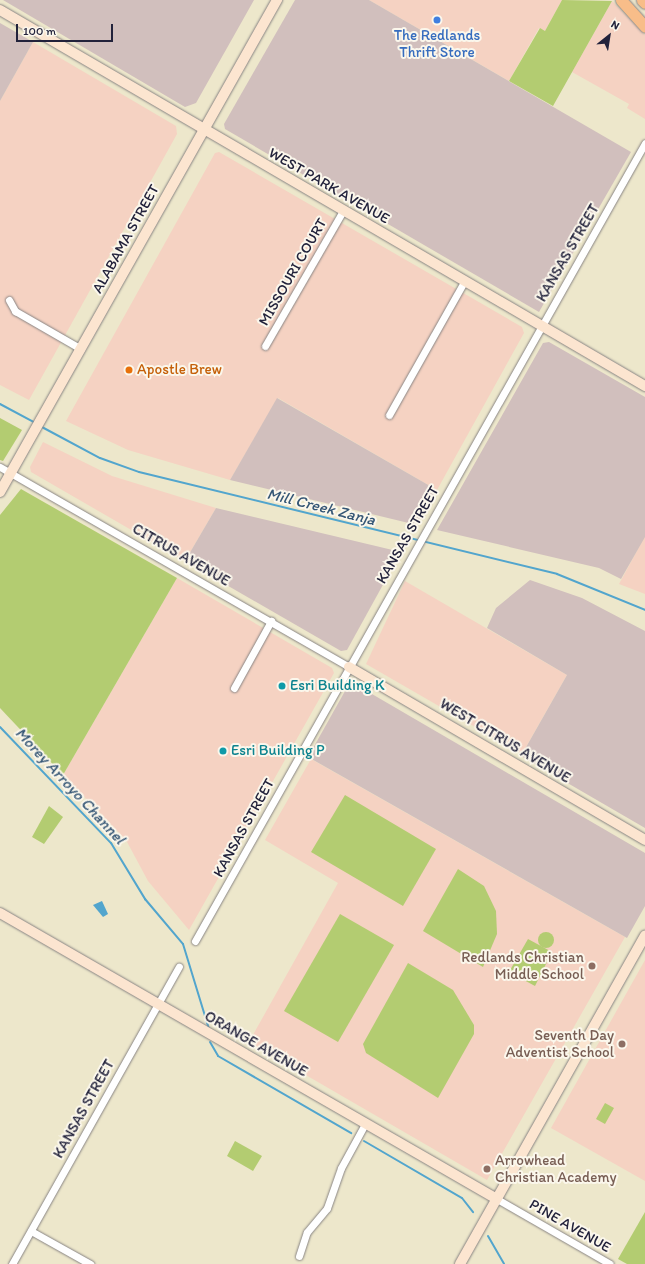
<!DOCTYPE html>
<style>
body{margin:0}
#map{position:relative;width:645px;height:1264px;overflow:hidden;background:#ede7cb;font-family:Itim,sans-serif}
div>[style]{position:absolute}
.built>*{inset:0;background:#f5d2c2}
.industrial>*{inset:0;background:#d1bfbd}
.green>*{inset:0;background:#b3cc71}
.round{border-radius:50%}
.water>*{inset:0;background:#52a5cd}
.stream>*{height:2px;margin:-1px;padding:0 1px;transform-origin:1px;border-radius:1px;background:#52a5cd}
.roads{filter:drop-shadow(0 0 1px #888483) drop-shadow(0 0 1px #888483)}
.street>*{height:7px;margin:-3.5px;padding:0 3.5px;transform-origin:3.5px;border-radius:3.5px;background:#fff}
.secondary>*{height:10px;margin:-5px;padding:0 5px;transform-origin:5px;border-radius:5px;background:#fce5d0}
.primary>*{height:11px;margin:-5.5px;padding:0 5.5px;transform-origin:5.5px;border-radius:5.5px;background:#f8bd89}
.dots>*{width:11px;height:11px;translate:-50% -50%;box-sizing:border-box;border:2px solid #fbf7ec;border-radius:50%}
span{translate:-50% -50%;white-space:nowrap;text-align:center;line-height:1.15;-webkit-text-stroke:4px #fbf7ec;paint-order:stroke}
.shop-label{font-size:15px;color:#366cbe}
.street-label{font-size:15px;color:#22223b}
.food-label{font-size:15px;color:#c56008}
.left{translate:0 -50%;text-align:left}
.culture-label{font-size:15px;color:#0d838f}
.education-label{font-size:15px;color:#785e54}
.right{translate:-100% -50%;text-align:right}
.water-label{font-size:16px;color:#355675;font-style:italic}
.north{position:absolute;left:589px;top:16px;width:40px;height:40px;-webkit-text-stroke:3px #fbf7ec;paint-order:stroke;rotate:30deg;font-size:11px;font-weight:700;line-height:16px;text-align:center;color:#22223b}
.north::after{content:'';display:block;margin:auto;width:14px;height:18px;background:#22223b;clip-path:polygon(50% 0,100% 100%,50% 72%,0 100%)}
.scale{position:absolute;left:16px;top:24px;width:97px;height:18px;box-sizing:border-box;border:2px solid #22223b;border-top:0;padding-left:5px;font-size:12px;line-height:14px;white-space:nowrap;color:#22223b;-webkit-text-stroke:3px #fbf7ec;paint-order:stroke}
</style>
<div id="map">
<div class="built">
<div style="clip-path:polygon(369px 0,562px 0,545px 31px,539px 28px,509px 81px)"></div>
<div style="clip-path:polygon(612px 1px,645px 35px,645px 119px,627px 108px,629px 104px,572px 72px)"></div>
<div style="clip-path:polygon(33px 42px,176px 126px,177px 134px,29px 400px,0 385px,0 101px)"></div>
<div style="clip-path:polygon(219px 152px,522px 327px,524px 333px,437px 490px,278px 398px,230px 480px,128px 450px,66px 421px,215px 153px)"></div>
<div style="clip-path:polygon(43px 442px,112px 476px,216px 508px,185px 561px,31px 472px,30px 467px)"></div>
<div style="clip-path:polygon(645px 536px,645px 594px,619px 584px)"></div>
<div style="clip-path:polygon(177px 578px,332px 668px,334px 673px,189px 930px,148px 881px,126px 840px,63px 775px)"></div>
<div style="clip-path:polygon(405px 581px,567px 675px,522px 754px,366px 664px)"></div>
<div style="clip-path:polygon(311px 759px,625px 937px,487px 1180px,249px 1042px,338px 883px,265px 840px)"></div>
<div style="clip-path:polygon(645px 960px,645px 1181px,551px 1128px)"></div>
</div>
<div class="industrial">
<div style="clip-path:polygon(3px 0,254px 0,196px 103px,185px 107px)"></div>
<div style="clip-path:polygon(295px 0,369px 0,631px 152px,539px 312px,225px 129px,224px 124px)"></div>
<div style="clip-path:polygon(0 23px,33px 42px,0 101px)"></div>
<div style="clip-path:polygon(549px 342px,645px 397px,645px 537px,621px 579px,599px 568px,437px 530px,543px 343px)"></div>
<div style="clip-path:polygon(277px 398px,437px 490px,417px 525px,230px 480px)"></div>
<div style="clip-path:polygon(216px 508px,401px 552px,347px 650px,341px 651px,185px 561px)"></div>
<div style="clip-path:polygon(530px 580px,582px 598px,645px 631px,645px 828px,521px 756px,567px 675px,487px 628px,496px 608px)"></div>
<div style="clip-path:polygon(353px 683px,645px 853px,645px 906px,627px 938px,308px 757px,349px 684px)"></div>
</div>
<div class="green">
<div style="clip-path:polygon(562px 0,612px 1px,553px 106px,509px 81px,540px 28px,545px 31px)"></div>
<div style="clip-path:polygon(0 418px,22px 430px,3px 461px,0 460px)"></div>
<div style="clip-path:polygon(21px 489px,177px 578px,63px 775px,0 708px,0 515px)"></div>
<div style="clip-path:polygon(345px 795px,436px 849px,403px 906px,311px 852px)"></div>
<div style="clip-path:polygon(49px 806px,63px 817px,44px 844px,32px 837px)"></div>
<div style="clip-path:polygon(458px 869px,484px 886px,496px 911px,497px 934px,483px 967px,423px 931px)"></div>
<div style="clip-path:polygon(340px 914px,394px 945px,338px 1042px,284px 1011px)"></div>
<div class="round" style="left:538px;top:932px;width:16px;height:16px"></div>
<div style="clip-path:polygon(528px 939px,552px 952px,535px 986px,509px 972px)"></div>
<div style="clip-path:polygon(408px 963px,453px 990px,474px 1025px,474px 1034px,438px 1098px,366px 1053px,363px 1044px)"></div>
<div style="clip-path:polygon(605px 1103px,614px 1108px,605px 1124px,596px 1119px)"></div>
<div style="clip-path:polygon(235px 1141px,262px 1156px,253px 1171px,227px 1156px)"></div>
<div style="clip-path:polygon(645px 1212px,645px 1264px,627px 1264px,618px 1259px)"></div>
</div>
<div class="water">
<div style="clip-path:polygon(102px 901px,108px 914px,103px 917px,93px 905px)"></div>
</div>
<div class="stream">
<div style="left:0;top:404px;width:40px;rotate:28deg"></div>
<div style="left:40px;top:426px;width:68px;rotate:28.1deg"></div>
<div style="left:100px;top:458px;width:41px;rotate:19.7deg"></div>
<div style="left:139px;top:472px;width:430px;rotate:13.7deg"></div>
<div style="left:557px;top:574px;width:95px;rotate:22.2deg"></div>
<div style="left:0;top:727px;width:161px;rotate:46.3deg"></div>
<div style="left:111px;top:843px;width:66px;rotate:58.7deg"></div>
<div style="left:145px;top:899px;width:59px;rotate:49.8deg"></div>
<div style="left:183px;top:944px;width:89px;rotate:73deg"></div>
<div style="left:210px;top:1042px;width:16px;rotate:60deg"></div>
<div style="left:218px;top:1056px;width:154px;rotate:30.1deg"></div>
<div style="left:364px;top:1141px;width:113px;rotate:30.2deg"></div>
<div style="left:462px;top:1198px;width:18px;rotate:52deg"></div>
<div style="left:488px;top:1236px;width:32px;rotate:60deg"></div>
</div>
<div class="roads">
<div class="street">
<div style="left:9px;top:300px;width:13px;rotate:61deg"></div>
<div style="left:15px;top:311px;width:76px;rotate:29.9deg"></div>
<div style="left:265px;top:346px;width:156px;rotate:-60deg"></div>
<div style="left:389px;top:415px;width:153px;rotate:-60.6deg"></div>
<div style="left:0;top:467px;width:402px;rotate:29.8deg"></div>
<div style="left:234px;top:688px;width:77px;rotate:-61.1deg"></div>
<div style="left:195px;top:941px;width:916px;rotate:-60.58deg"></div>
<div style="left:497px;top:1199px;width:130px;rotate:29.9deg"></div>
<div style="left:31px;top:1231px;width:68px;rotate:29.2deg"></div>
<div style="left:299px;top:1256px;width:25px;rotate:-72deg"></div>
<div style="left:307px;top:1232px;width:31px;rotate:-50deg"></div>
<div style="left:327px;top:1208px;width:42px;rotate:-70.7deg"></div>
<div style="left:341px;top:1168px;width:50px;rotate:-61.4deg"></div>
<div style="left:12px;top:1264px;width:341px;rotate:-60.7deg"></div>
</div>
<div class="secondary">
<div style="left:0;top:10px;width:747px;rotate:30.24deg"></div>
<div style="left:0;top:492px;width:565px;rotate:-60.62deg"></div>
<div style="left:349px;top:667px;width:343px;rotate:30.3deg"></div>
<div style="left:0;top:913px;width:573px;rotate:29.92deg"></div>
<div style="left:460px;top:1264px;width:377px;rotate:-60.6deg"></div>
</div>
<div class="primary">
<div style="left:621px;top:0;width:36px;rotate:48deg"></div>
<div style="left:642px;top:0;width:4px;rotate:45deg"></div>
</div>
</div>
<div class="dots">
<div style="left:437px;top:20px;background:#3f7fe0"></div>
<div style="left:129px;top:370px;background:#e8710a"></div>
<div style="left:282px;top:686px;background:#0f9aa8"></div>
<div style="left:223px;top:751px;background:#0f9aa8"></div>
<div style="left:592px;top:966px;background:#8d6e63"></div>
<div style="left:622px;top:1044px;background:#8d6e63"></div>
<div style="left:487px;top:1169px;background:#8d6e63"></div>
</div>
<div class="shop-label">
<span style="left:437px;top:44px">The Redlands<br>Thrift Store</span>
</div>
<div class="street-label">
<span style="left:329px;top:186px;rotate:30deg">WEST PARK AVENUE</span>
<span style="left:126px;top:239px;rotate:-61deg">ALABAMA STREET</span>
<span style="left:568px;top:253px;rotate:-60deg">KANSAS STREET</span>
<span style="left:293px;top:272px;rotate:-60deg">MISSOURI COURT</span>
<span style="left:408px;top:535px;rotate:-60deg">KANSAS STREET</span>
<span style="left:181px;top:555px;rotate:30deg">CITRUS AVENUE</span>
<span style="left:505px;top:741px;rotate:31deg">WEST CITRUS AVENUE</span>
<span style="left:244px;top:828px;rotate:-61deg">KANSAS STREET</span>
<span style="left:256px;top:1044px;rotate:30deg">ORANGE AVENUE</span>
<span style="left:84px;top:1109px;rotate:-61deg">KANSAS STREET</span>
<span style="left:570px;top:1226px;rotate:30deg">PINE AVENUE</span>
</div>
<div class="food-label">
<span class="left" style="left:137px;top:370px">Apostle Brew</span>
</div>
<div class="culture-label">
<span class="left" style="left:290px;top:686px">Esri Building K</span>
<span class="left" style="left:231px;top:751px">Esri Building P</span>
</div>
<div class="education-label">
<span class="right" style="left:584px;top:966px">Redlands Christian<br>Middle School</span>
<span class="right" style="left:614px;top:1044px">Seventh Day<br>Adventist School</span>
<span class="left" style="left:495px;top:1169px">Arrowhead<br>Christian Academy</span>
</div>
<div class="water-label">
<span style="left:321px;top:507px;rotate:14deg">Mill Creek Zanja</span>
<span style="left:70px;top:786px;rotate:47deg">Morey Arroyo Channel</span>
</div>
<div class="north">N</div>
<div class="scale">100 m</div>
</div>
